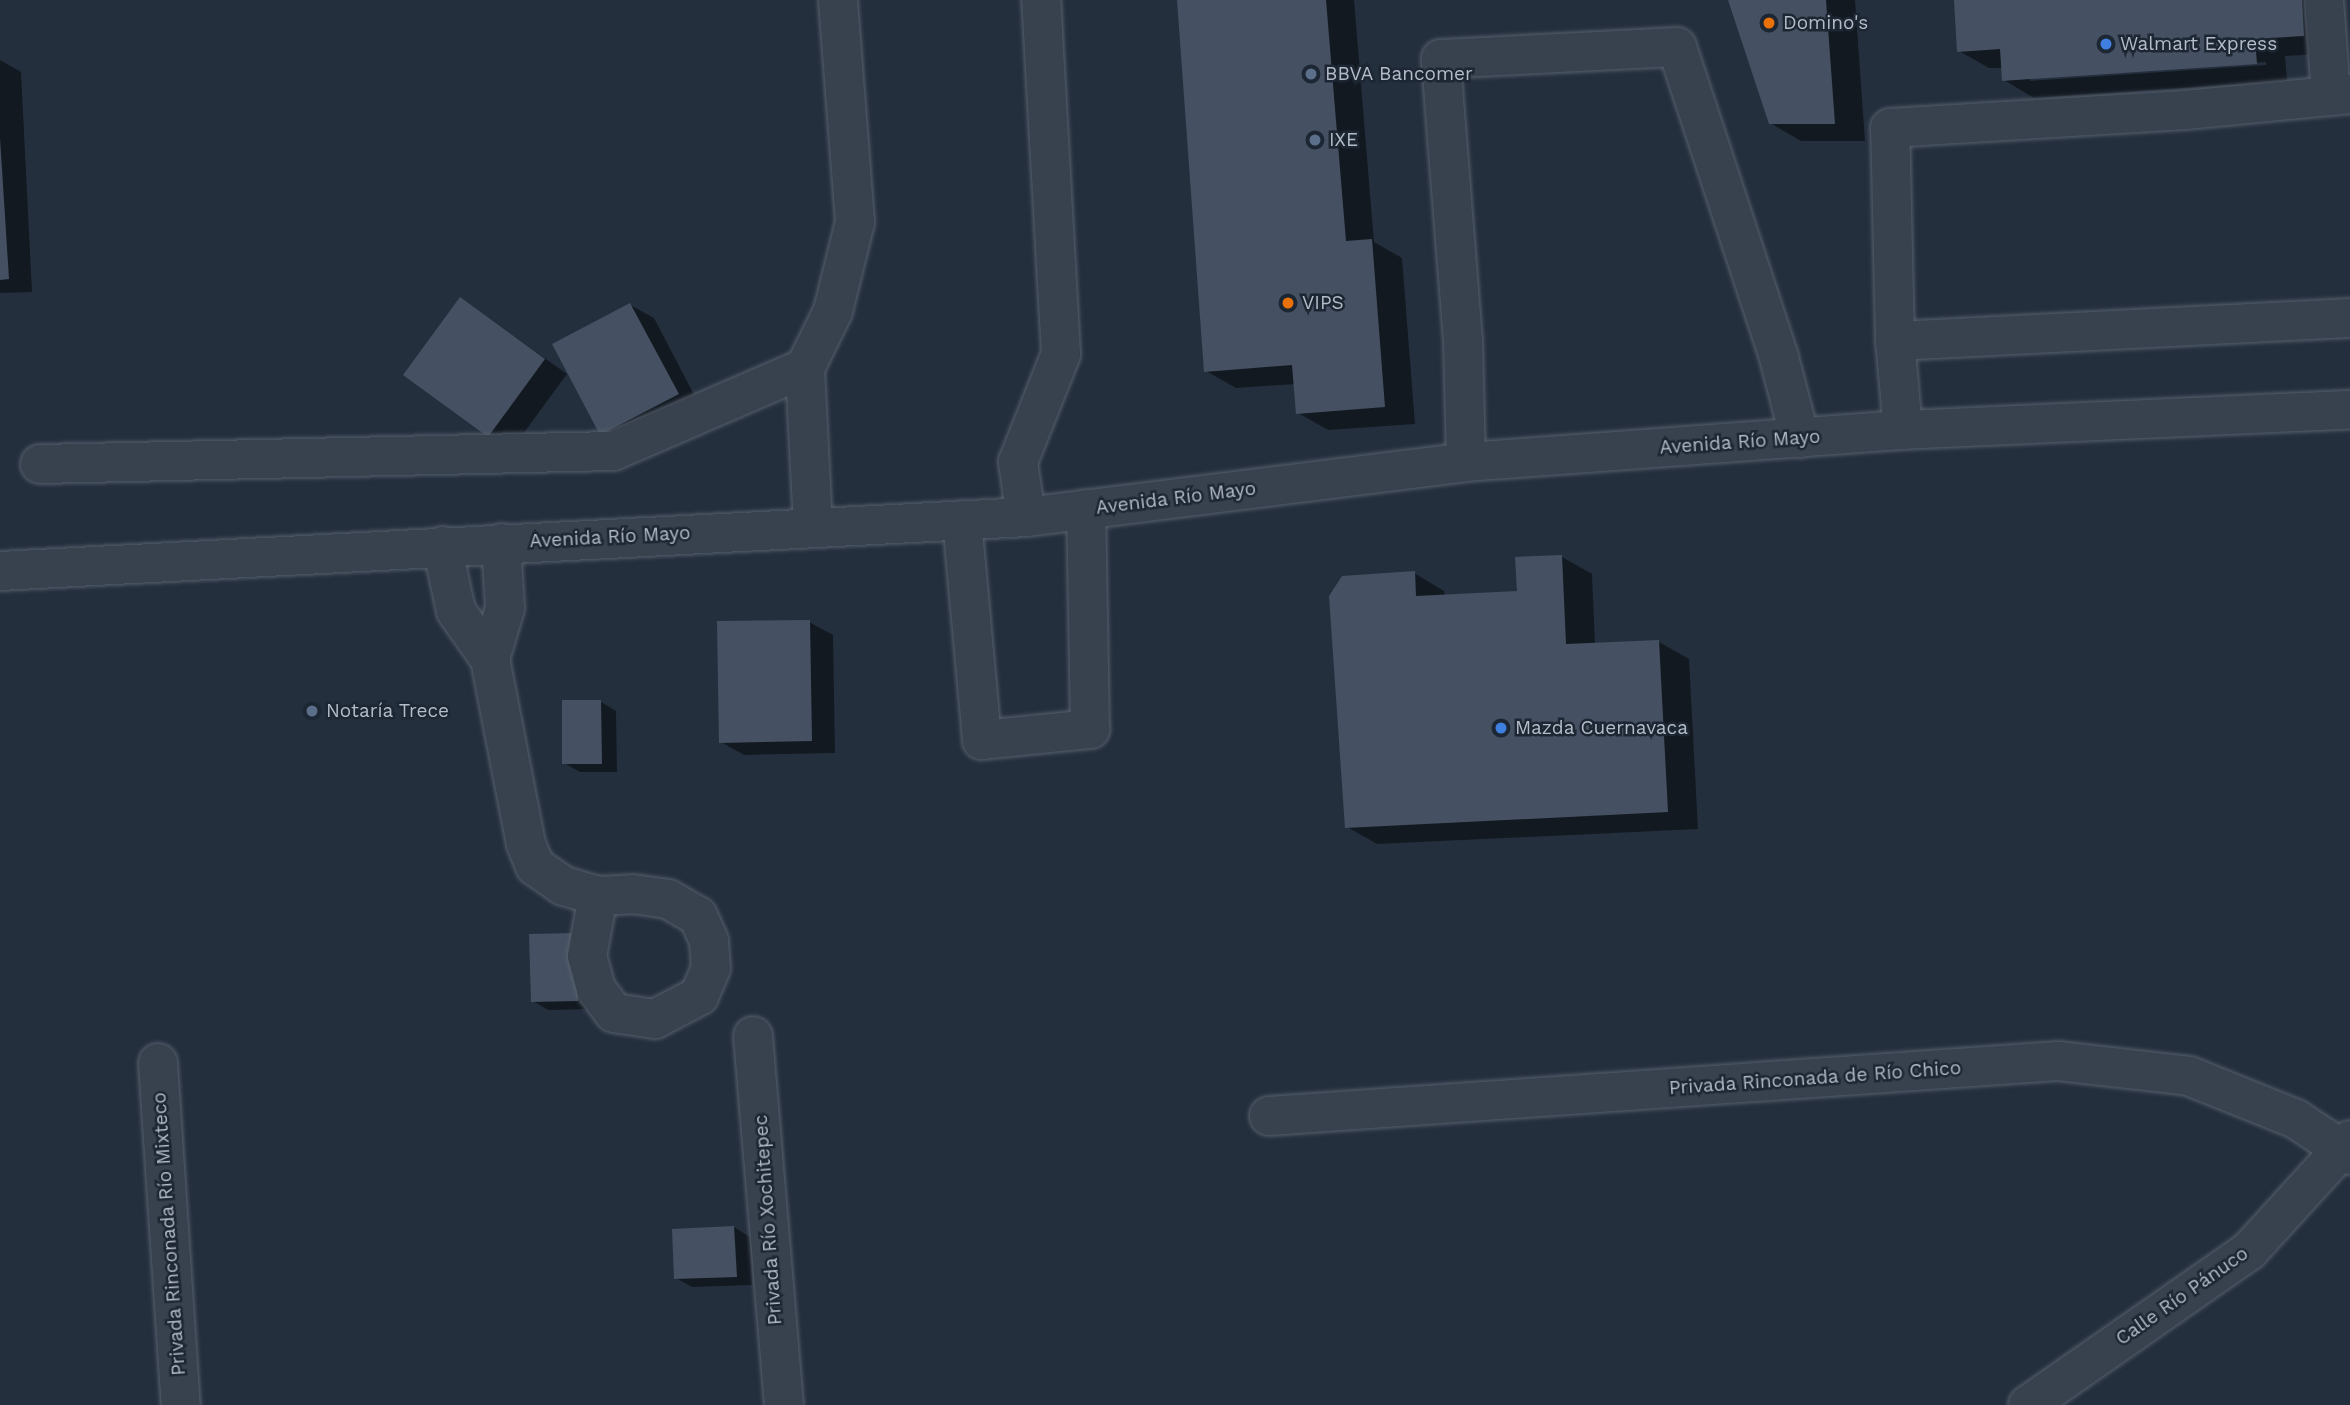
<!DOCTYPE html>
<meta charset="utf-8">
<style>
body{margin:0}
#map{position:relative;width:2350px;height:1405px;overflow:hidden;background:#242f3e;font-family:"Work Sans",sans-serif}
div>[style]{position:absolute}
.shadow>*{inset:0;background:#0007}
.building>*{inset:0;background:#455162}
.roads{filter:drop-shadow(0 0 2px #565f6c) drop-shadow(0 0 2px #565f6c)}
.minor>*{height:38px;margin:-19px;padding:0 19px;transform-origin:19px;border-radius:19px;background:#38414e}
.dots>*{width:19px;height:19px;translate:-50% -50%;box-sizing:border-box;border:4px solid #1d2633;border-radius:50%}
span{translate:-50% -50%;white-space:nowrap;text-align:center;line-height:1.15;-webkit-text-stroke:5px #1d2633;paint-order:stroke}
.poi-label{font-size:19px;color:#b4bcc9}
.left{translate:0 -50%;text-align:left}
.street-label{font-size:19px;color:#b4bcc9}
</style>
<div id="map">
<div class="shadow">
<div style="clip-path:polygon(1179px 0,1354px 0,1374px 242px,1402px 258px,1415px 424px,1328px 430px,1298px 413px,1296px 384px,1236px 388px,1206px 371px)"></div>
<div style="clip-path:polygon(1730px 0,1855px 0,1865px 141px,1801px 141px,1770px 123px)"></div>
<div style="clip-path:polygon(evenodd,1956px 0,2330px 0,2334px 53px,2285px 56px,2287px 81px,2034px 98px,2004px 80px,2003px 68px,1989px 68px,1959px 51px,1956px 0,2266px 62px,2266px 65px,2030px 81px,2030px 78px,2266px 62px)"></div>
<div style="clip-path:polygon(0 60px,21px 72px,32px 292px,0 293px)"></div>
<div style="clip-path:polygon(461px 299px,567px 374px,512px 449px,489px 436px)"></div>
<div style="clip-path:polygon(630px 305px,654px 318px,701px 408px,624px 447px,601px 434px)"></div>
<div style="clip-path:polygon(1562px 557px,1592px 574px,1595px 645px,1659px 642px,1689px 659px,1698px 829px,1377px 844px,1347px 827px,1414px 573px,1444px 591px,1445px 596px,1518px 592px)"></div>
<div style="clip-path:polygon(809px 622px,833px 635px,835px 753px,744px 755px,721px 742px)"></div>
<div style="clip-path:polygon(601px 702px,616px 711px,617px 772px,580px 772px,564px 763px)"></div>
<div style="clip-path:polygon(531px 936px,593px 1009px,548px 1010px,533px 1001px)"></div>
<div style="clip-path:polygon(734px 1227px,750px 1237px,752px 1285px,692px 1287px,676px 1278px)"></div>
</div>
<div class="building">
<div style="clip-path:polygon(1177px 0,1326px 0,1346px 241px,1372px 239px,1385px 407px,1296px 414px,1292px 365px,1204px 372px)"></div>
<div style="clip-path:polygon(1728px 0,1826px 0,1835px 124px,1769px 124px)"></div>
<div style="clip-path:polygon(1954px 0,2302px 0,2304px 36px,2255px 39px,2257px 64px,2002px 81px,2000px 49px,1957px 52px)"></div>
<div style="clip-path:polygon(0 138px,9px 279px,0 280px)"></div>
<div style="clip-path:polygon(460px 297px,545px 359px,488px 437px,403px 375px)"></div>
<div style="clip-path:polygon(630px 303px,679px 394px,600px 435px,552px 344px)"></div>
<div style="clip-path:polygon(1562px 555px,1566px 644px,1659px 640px,1668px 812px,1345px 828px,1329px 596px,1342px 576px,1415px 571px,1416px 596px,1517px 591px,1515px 557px)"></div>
<div style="clip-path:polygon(810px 620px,812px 741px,719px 743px,717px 621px)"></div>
<div style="clip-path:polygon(562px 700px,601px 700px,602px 764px,562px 764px)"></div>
<div style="clip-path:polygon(576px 933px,578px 1001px,531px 1002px,529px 934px)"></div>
<div style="clip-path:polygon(734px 1226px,737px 1277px,674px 1279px,672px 1229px)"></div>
</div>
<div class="roads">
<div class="minor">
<div style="left:2324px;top:0;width:96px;rotate:85.8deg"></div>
<div style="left:1895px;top:341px;width:456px;rotate:-2.9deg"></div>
<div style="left:1903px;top:430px;width:89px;rotate:-95.1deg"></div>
<div style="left:1895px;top:341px;width:213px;rotate:-91.3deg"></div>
<div style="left:1890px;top:128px;width:296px;rotate:-3.5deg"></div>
<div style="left:2185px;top:110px;width:166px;rotate:-5.5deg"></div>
<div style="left:1466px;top:462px;width:121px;rotate:-91.4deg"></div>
<div style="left:1463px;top:341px;width:283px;rotate:-94.5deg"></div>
<div style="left:1441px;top:59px;width:236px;rotate:-2.9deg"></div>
<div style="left:1677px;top:47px;width:327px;rotate:71.8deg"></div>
<div style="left:1779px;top:358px;width:83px;rotate:75.3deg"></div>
<div style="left:40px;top:464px;width:573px;rotate:-1.3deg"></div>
<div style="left:613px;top:451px;width:209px;rotate:-23.4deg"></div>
<div style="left:1026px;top:517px;width:56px;rotate:-98.3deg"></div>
<div style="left:1018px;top:462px;width:116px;rotate:-68.3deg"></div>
<div style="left:1061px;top:354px;width:355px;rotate:-93.2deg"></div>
<div style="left:962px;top:520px;width:221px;rotate:84.8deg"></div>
<div style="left:982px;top:740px;width:109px;rotate:-5.8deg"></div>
<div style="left:1090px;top:729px;width:220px;rotate:-91deg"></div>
<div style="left:813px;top:527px;width:159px;rotate:-92.9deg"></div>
<div style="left:805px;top:368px;width:64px;rotate:-63.8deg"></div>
<div style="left:833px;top:311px;width:92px;rotate:-76.1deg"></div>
<div style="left:855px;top:222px;width:223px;rotate:-94.4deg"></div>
<div style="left:442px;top:546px;width:66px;rotate:77.8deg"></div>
<div style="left:456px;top:611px;width:59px;rotate:54.7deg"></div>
<div style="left:490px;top:659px;width:188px;rotate:79deg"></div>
<div style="left:526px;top:844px;width:24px;rotate:68deg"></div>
<div style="left:535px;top:866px;width:35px;rotate:35deg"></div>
<div style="left:564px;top:886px;width:35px;rotate:16deg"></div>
<div style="left:598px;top:896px;width:35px;rotate:-3deg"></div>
<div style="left:633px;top:894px;width:35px;rotate:8deg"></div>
<div style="left:668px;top:899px;width:34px;rotate:30deg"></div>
<div style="left:698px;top:916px;width:27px;rotate:66deg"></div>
<div style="left:709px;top:941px;width:27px;rotate:86deg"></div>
<div style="left:711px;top:968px;width:30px;rotate:113deg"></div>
<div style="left:699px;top:996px;width:50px;rotate:152.4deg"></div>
<div style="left:655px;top:1019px;width:41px;rotate:-171.7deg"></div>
<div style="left:614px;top:1013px;width:30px;rotate:-127deg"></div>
<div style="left:596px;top:989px;width:34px;rotate:-105deg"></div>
<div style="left:587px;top:956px;width:61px;rotate:-79.6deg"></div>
<div style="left:0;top:571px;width:1027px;rotate:-3.01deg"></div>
<div style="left:1026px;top:517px;width:443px;rotate:-7.1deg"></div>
<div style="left:1466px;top:462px;width:438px;rotate:-4.2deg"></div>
<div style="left:1903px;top:430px;width:447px;rotate:-2.6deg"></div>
<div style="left:490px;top:659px;width:53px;rotate:-73.6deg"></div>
<div style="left:505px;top:608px;width:65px;rotate:-93.5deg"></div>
<div style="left:753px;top:1036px;width:370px;rotate:85.2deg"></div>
<div style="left:158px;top:1063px;width:343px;rotate:86.2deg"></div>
<div style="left:1269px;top:1116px;width:791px;rotate:-3.99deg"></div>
<div style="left:2058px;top:1061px;width:132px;rotate:6.5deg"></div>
<div style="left:2189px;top:1076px;width:115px;rotate:21.9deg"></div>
<div style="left:2296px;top:1119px;width:65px;rotate:33.7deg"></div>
<div style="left:2028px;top:1405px;width:269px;rotate:-34.9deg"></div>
<div style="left:2249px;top:1251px;width:150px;rotate:-47.7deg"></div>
</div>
</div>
<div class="dots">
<div style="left:1769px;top:23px;background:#e8710a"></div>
<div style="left:2106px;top:44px;background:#3f7fe0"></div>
<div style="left:1311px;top:74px;background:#5c6f8a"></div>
<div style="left:1315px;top:140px;background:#5c6f8a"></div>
<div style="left:1288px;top:303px;background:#e8710a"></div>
<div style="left:312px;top:711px;background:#5c6f8a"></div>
<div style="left:1501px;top:728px;background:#3f7fe0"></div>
</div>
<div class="poi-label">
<span class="left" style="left:1783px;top:23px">Domino's</span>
<span class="left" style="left:2120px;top:44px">Walmart Express</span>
<span class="left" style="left:1325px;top:74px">BBVA Bancomer</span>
<span class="left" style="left:1329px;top:140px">IXE</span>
<span class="left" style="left:1302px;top:303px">VIPS</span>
<span class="left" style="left:326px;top:711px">Notaría Trece</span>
<span class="left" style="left:1515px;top:728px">Mazda Cuernavaca</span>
</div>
<div class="street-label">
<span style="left:1740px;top:442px;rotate:-4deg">Avenida Río Mayo</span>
<span style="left:1176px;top:498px;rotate:-7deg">Avenida Río Mayo</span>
<span style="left:610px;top:537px;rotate:-3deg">Avenida Río Mayo</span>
<span style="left:1815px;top:1078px;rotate:-4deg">Privada Rinconada de Río Chico</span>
<span style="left:768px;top:1220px;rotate:-94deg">Privada Río Xochitepec</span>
<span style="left:169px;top:1234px;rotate:-94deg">Privada Rinconada Río Mixteco</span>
<span style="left:2182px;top:1296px;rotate:-35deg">Calle Río Pánuco</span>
</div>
</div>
